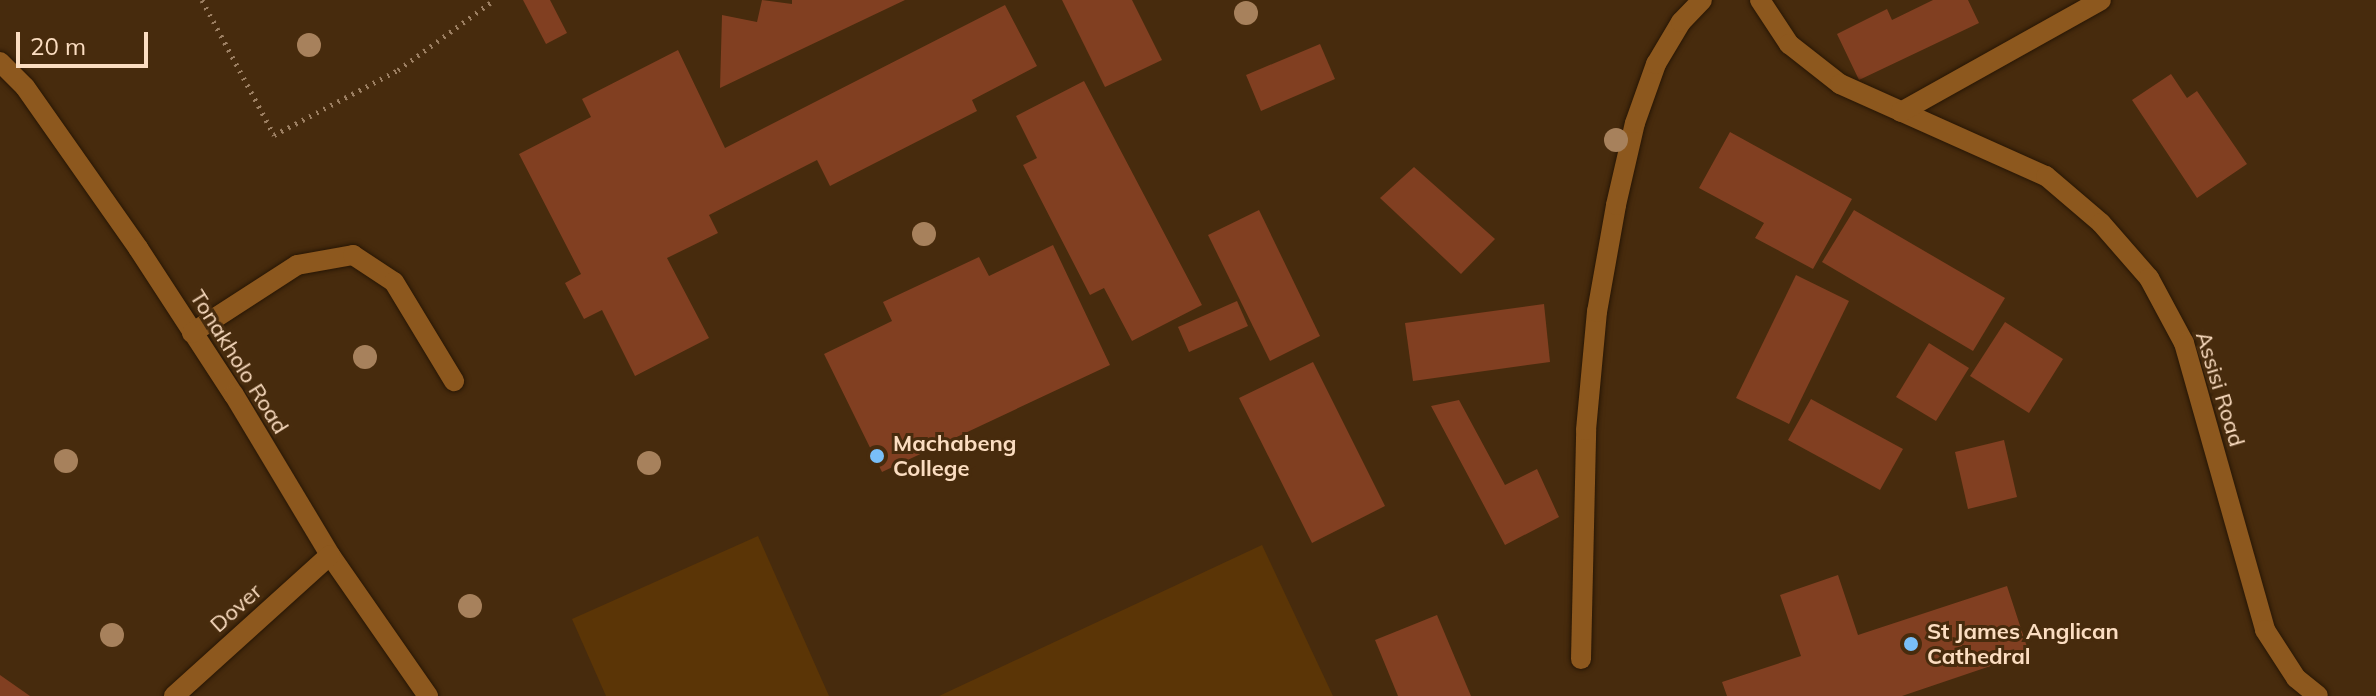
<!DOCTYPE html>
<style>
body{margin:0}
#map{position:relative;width:2376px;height:696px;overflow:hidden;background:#472b0d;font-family:Mulish,sans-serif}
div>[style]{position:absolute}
.green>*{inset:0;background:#5b3506}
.building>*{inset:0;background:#813f21}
.path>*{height:5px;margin-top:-2.5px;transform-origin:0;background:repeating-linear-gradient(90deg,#9c7f62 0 2px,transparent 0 8px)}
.roads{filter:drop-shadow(0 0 2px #271605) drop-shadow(0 0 2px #271605)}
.minor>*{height:20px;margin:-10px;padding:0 10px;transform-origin:10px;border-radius:10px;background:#8d581e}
.trees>*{width:24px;height:24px;margin:-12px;border-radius:50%;background:#a7815c}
.dots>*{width:22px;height:22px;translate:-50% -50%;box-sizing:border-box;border:4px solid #472b0d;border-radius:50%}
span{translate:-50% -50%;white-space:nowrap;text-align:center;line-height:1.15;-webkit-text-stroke:6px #472b0d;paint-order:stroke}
.street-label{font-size:22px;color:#fbddc1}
.poi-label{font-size:22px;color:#fbddc1;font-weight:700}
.left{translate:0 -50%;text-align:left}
.scale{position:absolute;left:16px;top:32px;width:132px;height:36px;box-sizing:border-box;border:4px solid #fbddc1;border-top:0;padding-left:10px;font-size:24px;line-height:28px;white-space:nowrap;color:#fbddc1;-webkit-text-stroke:6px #472b0d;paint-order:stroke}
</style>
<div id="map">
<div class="green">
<div style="clip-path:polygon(758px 536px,829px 696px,606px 696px,572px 619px)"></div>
<div style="clip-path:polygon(1262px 545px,1333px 696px,939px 696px)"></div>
</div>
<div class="building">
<div style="clip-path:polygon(523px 0,550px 0,567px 33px,546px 44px)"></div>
<div style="clip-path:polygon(762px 0,792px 4px,792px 0,905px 0,720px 88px,722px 15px,757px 22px)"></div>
<div style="clip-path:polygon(1062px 0,1132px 0,1162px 60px,1105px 87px)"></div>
<div style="clip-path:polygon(1933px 0,1968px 0,1979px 23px,1859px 80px,1837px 34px,1887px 9px,1892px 20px)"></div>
<div style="clip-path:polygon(1005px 5px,1037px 66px,972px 100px,977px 111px,830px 186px,817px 160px,709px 215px,718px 233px,667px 258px,709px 338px,635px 376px,602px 310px,584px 319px,565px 283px,581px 274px,519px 154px,591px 117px,582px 99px,678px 50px,725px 148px)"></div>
<div style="clip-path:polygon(1320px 44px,1335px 79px,1261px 111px,1246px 75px)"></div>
<div style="clip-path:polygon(2171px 74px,2187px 98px,2197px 91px,2247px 164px,2197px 198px,2132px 100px)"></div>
<div style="clip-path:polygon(1084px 81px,1202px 305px,1132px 341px,1104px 288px,1090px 295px,1023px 165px,1037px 158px,1016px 116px)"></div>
<div style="clip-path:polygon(1730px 132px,1852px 199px,1813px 269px,1755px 238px,1764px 223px,1699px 188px)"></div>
<div style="clip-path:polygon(1414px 167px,1495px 239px,1461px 274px,1380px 198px)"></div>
<div style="clip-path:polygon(1259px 210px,1320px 336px,1270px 361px,1208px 235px)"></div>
<div style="clip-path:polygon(1854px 210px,2005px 298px,1973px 351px,1822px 262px)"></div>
<div style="clip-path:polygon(1053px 245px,1110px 365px,882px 472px,824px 354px,892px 321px,883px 302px,979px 257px,989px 276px)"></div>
<div style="clip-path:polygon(1796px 275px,1849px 301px,1789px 424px,1736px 398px)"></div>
<div style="clip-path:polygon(1237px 301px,1248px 326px,1189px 352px,1178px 327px)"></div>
<div style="clip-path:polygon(1544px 304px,1550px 362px,1413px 381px,1405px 323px)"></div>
<div style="clip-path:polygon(2005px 322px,2063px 359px,2029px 413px,1970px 376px)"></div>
<div style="clip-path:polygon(1929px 343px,1969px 368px,1936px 421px,1896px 397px)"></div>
<div style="clip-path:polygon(1313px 362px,1385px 506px,1312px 543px,1239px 398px)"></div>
<div style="clip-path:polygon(1811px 399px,1903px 449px,1880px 490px,1788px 440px)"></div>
<div style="clip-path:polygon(1459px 400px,1505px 485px,1537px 469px,1559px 517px,1505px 545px,1431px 406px)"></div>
<div style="clip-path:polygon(2004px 440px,2017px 497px,1968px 509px,1955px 452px)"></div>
<div style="clip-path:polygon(1838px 575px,1858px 635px,2007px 586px,2029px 653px,1902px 696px,1727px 696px,1722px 682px,1801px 656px,1780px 595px)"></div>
<div style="clip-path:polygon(1437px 615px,1471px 696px,1398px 696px,1375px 640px)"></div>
<div style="clip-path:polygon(0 675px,30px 696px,0 696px)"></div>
</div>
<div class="path">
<div style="left:202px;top:0;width:153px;rotate:61.9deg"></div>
<div style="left:274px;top:135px;width:140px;rotate:-27.7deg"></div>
<div style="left:398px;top:70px;width:119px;rotate:-36.1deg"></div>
</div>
<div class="roads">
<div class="minor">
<div style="left:1760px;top:0;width:53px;rotate:56.6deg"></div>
<div style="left:1789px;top:44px;width:65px;rotate:38.1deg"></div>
<div style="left:1840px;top:84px;width:226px;rotate:24.1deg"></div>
<div style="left:2046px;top:176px;width:72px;rotate:40.5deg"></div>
<div style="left:2101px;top:223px;width:73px;rotate:48.9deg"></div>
<div style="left:2149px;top:278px;width:74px;rotate:61.7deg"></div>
<div style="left:2184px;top:343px;width:298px;rotate:74.2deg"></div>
<div style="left:2265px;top:630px;width:57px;rotate:57.1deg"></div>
<div style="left:2296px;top:678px;width:28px;rotate:39deg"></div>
<div style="left:0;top:62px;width:35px;rotate:45deg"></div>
<div style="left:25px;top:87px;width:197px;rotate:54.9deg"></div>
<div style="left:138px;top:248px;width:176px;rotate:56.9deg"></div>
<div style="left:234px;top:395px;width:187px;rotate:59deg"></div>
<div style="left:330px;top:555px;width:172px;rotate:55.2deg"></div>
<div style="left:1901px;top:112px;width:229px;rotate:-29.2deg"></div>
<div style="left:192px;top:333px;width:125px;rotate:-32.9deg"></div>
<div style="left:297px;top:265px;width:57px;rotate:-10.1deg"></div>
<div style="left:353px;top:255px;width:49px;rotate:33.4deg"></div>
<div style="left:394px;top:282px;width:116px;rotate:58.8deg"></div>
<div style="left:1581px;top:659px;width:229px;rotate:-88.7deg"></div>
<div style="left:1586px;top:430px;width:119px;rotate:-84.7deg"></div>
<div style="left:1597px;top:312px;width:109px;rotate:-79.9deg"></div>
<div style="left:1616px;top:205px;width:84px;rotate:-77deg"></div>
<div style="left:1635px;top:123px;width:63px;rotate:-70.4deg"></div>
<div style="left:1656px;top:64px;width:49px;rotate:-59.2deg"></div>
<div style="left:1681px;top:22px;width:30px;rotate:-46deg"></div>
<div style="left:174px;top:696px;width:210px;rotate:-42.1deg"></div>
</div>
</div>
<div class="trees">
<div style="left:1246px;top:13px"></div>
<div style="left:309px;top:45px"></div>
<div style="left:1616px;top:140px"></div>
<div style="left:924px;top:234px"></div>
<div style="left:365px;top:357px"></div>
<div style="left:66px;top:461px"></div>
<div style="left:649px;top:463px"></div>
<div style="left:470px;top:606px"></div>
<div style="left:112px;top:635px"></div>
</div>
<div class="dots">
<div style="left:877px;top:456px;background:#79bff8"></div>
<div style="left:1911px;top:644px;background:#79bff8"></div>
</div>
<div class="street-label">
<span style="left:239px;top:362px;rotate:58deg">Tonakholo Road</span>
<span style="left:2220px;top:389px;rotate:73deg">Assisi Road</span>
<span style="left:236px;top:608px;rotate:-42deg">Dover</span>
</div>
<div class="poi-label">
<span class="left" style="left:893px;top:456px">Machabeng<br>College</span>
<span class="left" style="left:1927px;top:644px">St James Anglican<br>Cathedral</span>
</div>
<div class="scale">20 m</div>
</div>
